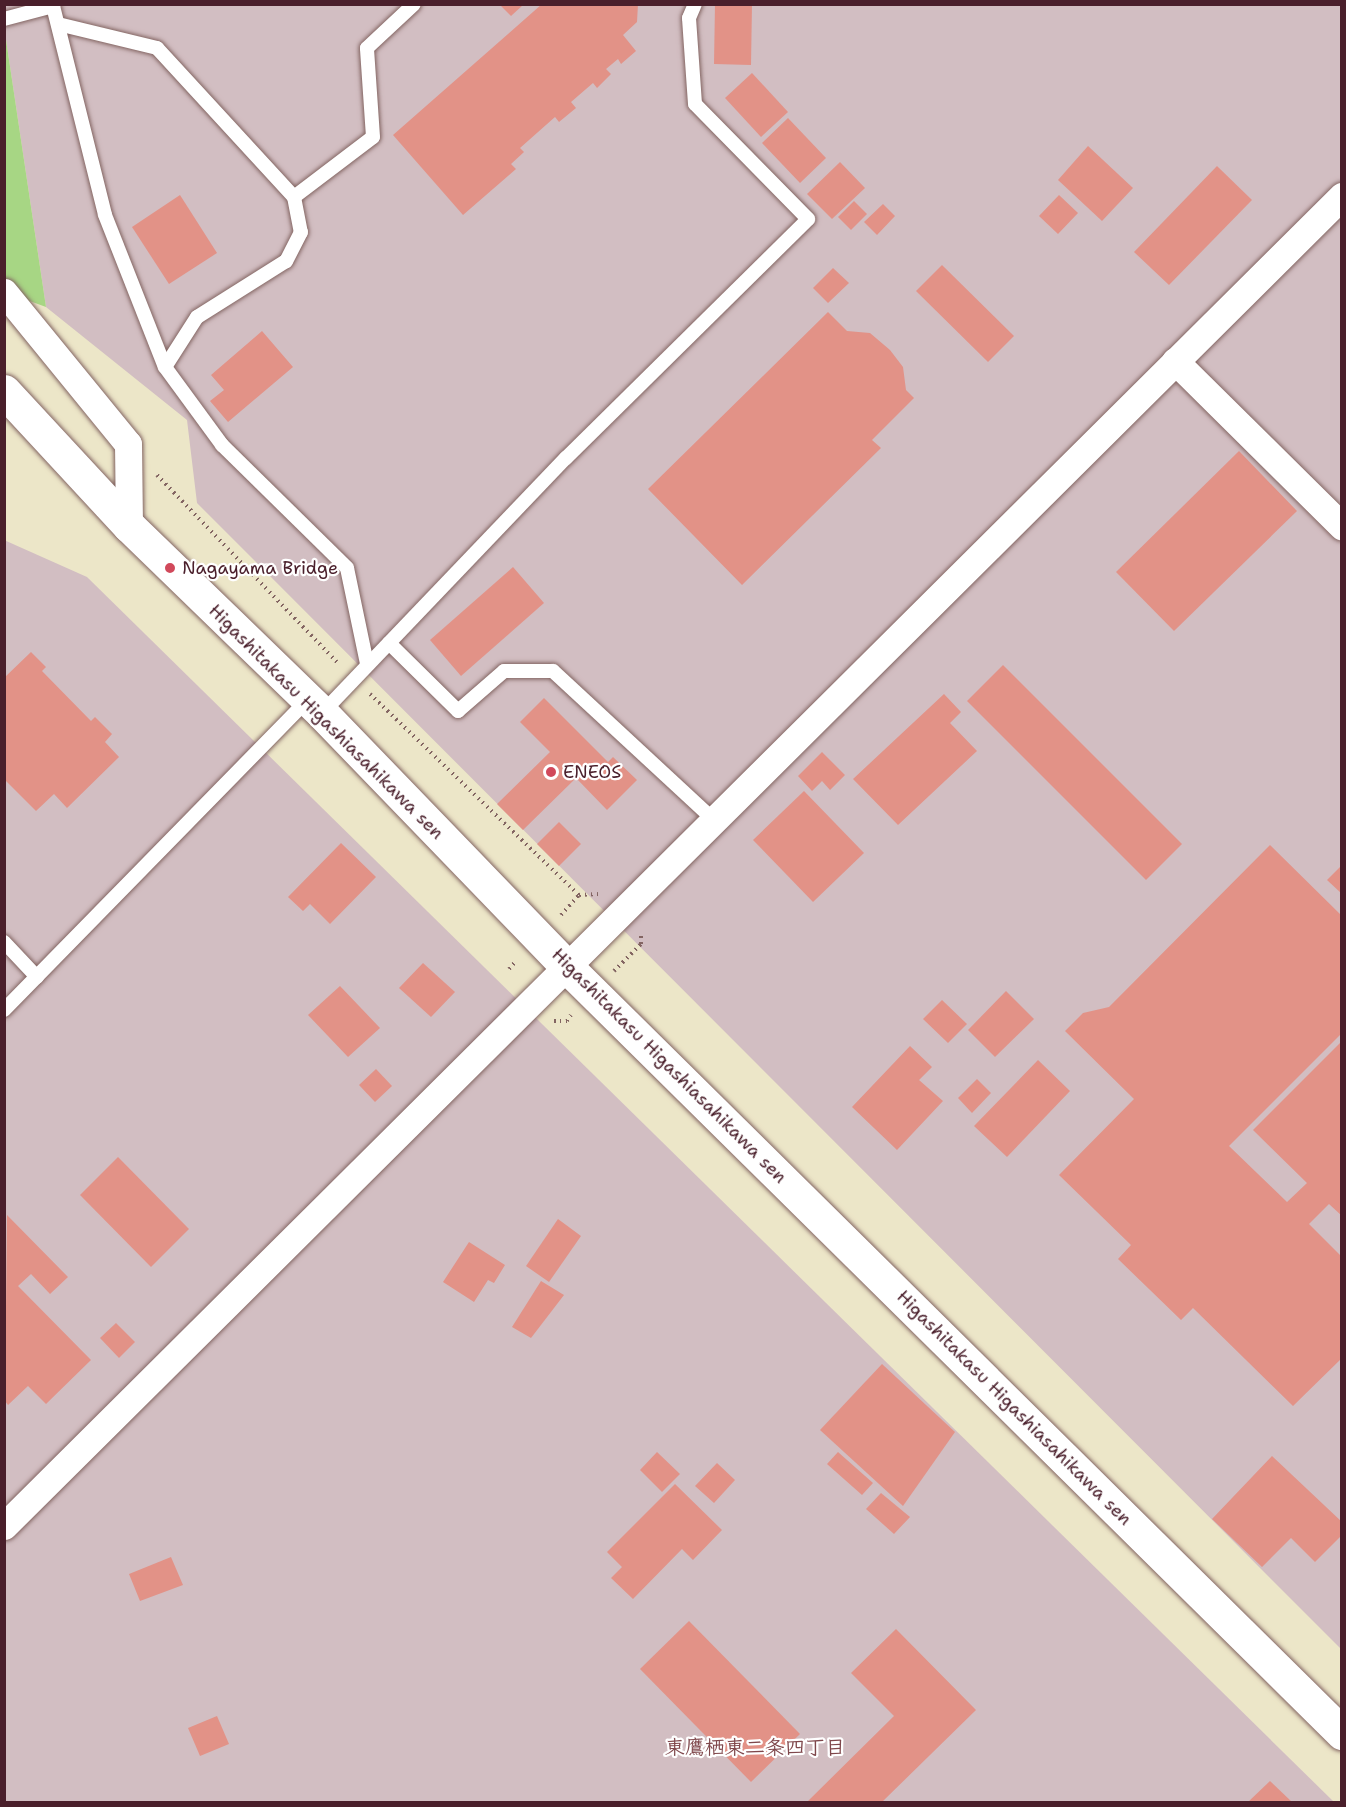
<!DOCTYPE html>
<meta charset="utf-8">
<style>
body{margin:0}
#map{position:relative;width:1346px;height:1807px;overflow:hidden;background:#ece6c8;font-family:"Shantell Sans","Klee One",sans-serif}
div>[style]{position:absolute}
.industrial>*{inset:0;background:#d2bec2}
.green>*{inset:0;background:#a7d684}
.building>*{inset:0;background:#e29287}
.path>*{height:4px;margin-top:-2px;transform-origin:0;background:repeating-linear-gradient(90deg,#836562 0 1.5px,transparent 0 6px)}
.roads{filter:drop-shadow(0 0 2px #836562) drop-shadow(0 0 2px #836562)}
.lane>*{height:14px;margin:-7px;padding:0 7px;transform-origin:7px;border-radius:7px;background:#fff}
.street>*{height:27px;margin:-13.5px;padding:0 13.5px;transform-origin:13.5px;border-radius:13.5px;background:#fff}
.primary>*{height:33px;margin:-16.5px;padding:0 16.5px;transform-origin:16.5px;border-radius:16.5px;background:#fff}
.dots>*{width:16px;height:16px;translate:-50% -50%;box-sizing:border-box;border:3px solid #fff;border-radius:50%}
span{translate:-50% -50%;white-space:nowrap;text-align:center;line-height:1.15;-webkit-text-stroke:4.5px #fff;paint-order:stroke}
.poi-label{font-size:18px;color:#4a1f2b}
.left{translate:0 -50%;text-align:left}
.street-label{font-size:18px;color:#4a1f2b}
.neighbourhood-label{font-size:20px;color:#7f474b;font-weight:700}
.frame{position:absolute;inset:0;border:6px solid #4a1f2b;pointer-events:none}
</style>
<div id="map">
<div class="industrial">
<div style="clip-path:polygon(4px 5px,1341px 5px,1341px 1649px,197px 503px,187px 420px,46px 307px,5px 33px)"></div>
<div style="clip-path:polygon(4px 540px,87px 577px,1334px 1802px,5px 1802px)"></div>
</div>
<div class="green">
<div style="clip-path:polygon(5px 33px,46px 307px,5px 292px)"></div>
</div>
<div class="building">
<div style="clip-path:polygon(542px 4px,638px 4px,637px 22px,623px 35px,636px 51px,621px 64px,618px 59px,606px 69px,611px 74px,597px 88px,593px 83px,571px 102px,576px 108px,559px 122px,555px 117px,520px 148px,524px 152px,511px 164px,516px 169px,463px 215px,393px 135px)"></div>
<div style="clip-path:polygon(715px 4px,752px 4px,751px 65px,714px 64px)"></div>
<div style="clip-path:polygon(500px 5px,523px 5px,511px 16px)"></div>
<div style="clip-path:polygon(752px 73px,788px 112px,761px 137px,725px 98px)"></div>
<div style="clip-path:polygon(788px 118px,826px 158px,800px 183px,762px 143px)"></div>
<div style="clip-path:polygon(1088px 146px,1133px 188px,1102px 221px,1058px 180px)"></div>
<div style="clip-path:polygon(840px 162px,865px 188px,832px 219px,807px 194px)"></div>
<div style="clip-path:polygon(1217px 166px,1252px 200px,1169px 285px,1134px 252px)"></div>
<div style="clip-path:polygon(180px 195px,217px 253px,169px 284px,132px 227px)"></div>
<div style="clip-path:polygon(1059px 195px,1078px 213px,1058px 234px,1039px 216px)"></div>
<div style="clip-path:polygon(854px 201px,867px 214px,851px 230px,838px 217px)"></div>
<div style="clip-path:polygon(883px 204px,895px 216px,877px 235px,864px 222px)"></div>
<div style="clip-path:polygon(942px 265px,1014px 336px,988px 362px,916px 291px)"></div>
<div style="clip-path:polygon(833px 268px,849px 283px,828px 303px,813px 288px)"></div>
<div style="clip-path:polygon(828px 312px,847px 331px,870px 333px,890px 350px,903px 367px,906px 390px,914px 398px,872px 440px,881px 448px,742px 585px,648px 489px)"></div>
<div style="clip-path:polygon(262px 331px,293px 367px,228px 422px,210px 401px,224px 390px,211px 375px)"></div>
<div style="clip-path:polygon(1239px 451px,1297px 511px,1174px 631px,1116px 572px)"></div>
<div style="clip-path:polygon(513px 567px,544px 603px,461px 676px,430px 640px)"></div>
<div style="clip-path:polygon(31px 652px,46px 667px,42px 671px,91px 721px,95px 717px,112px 734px,105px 742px,119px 757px,67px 808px,54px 794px,36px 811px,4px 779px,4px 678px)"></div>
<div style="clip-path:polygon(1003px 665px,1182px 844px,1146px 880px,967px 701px)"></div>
<div style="clip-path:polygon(944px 694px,961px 712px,950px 723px,977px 751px,898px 825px,853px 779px)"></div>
<div style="clip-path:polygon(544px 698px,608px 762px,613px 757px,637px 780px,607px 810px,576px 778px,523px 830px,497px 804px,550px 752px,520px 722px)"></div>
<div style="clip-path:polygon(822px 752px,845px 775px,830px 790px,822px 781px,812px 791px,798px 776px)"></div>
<div style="clip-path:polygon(804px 791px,864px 853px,813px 902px,753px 840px)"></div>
<div style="clip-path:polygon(559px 822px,581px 844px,559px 866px,537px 844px)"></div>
<div style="clip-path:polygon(341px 843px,376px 877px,330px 924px,310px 904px,303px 911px,288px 897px)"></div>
<div style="clip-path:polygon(1270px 845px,1342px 916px,1342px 1033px,1229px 1146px,1287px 1202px,1307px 1183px,1253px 1130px,1342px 1041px,1342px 1216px,1329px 1204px,1309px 1224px,1342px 1257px,1342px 1358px,1293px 1406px,1193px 1308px,1181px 1320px,1118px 1259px,1131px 1245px,1059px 1175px,1134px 1099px,1065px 1031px,1083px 1013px,1109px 1007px)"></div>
<div style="clip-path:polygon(1342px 865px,1342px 894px,1327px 880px)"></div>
<div style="clip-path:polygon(423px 963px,455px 992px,431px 1017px,399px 988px)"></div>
<div style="clip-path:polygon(340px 986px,380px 1028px,348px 1057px,308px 1015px)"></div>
<div style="clip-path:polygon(1006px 991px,1034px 1019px,995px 1057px,968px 1030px)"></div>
<div style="clip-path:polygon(942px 1000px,967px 1024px,948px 1043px,923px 1019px)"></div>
<div style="clip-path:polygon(910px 1046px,932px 1067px,919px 1080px,943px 1101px,897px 1150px,852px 1107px)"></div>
<div style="clip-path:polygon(1038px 1060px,1070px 1091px,1007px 1157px,974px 1126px)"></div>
<div style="clip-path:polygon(376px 1069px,392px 1086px,375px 1102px,359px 1085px)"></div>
<div style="clip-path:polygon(977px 1079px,991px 1093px,972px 1113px,958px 1098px)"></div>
<div style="clip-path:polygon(118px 1157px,189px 1229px,151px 1267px,80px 1195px)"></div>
<div style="clip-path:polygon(7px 1215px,68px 1277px,50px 1294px,31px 1274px,18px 1286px,91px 1360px,46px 1404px,28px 1386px,8px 1405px,5px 1401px)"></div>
<div style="clip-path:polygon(558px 1219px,581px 1236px,549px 1282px,526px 1266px)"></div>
<div style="clip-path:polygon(469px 1242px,505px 1265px,494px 1283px,488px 1280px,474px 1302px,443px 1282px)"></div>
<div style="clip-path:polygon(541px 1281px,564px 1295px,531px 1338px,512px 1327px)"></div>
<div style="clip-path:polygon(116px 1323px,135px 1342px,119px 1358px,100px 1338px)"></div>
<div style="clip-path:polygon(882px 1364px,955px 1432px,903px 1506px,820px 1430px)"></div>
<div style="clip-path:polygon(657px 1452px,680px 1474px,662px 1492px,640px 1470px)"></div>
<div style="clip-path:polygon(838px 1452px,873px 1483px,862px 1495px,827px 1464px)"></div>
<div style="clip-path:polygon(1272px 1456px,1342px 1522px,1342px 1535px,1315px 1562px,1291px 1538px,1262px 1567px,1212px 1519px)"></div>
<div style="clip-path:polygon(717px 1463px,735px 1480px,714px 1503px,695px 1486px)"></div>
<div style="clip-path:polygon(675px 1484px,722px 1530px,693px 1560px,682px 1549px,633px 1599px,611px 1578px,622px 1567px,607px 1552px)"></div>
<div style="clip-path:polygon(881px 1493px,910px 1517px,894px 1534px,866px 1509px)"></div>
<div style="clip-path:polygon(171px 1557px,183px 1585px,140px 1601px,129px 1574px)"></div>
<div style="clip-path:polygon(689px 1621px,800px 1734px,751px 1782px,640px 1669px)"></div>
<div style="clip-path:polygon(896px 1629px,976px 1710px,882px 1802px,807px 1802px,894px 1716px,851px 1673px)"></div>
<div style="clip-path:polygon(217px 1716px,229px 1744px,200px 1756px,188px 1728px)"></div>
<div style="clip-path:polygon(1270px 1781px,1292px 1802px,1248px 1802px)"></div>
</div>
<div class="path">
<div style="left:157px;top:475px;width:262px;rotate:46.1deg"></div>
<div style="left:370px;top:694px;width:290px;rotate:43.9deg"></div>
<div style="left:561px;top:915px;width:27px;rotate:-48deg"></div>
<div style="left:579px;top:895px;width:19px;rotate:-3deg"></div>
<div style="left:509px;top:969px;width:11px;rotate:-49deg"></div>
<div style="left:614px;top:971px;width:38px;rotate:-45deg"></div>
<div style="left:641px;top:944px;width:8px;rotate:-90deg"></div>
<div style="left:554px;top:1021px;width:13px"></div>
<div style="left:567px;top:1021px;width:7px;rotate:-56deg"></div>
</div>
<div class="roads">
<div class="lane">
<div style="left:4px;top:19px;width:51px;rotate:-14.9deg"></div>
<div style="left:53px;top:6px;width:215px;rotate:76deg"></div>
<div style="left:105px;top:215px;width:163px;rotate:68.5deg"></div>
<div style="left:165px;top:367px;width:97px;rotate:53.8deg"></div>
<div style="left:222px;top:445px;width:175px;rotate:44.5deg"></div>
<div style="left:347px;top:568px;width:98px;rotate:78.2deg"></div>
<div style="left:58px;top:24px;width:102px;rotate:13.6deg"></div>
<div style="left:157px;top:48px;width:202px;rotate:47.4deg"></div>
<div style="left:294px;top:197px;width:36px;rotate:79deg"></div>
<div style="left:301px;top:232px;width:33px;rotate:117deg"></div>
<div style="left:286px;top:261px;width:105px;rotate:147.8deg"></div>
<div style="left:197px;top:317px;width:59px;rotate:122.6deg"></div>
<div style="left:294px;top:197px;width:99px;rotate:-37.2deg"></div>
<div style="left:373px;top:137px;width:89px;rotate:-93.9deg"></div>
<div style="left:367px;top:48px;width:64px;rotate:-43.1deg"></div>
<div style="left:389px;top:643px;width:97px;rotate:44.6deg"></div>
<div style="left:458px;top:711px;width:61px;rotate:-41deg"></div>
<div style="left:504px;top:671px;width:49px"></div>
<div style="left:553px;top:671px;width:221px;rotate:42.8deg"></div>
<div style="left:322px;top:713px;width:353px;rotate:-46.3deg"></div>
<div style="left:566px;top:458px;width:340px;rotate:-44.6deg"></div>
<div style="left:808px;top:219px;width:161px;rotate:-134.5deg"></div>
<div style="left:695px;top:104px;width:86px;rotate:-94deg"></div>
<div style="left:689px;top:18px;width:15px;rotate:-67deg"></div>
<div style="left:4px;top:942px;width:48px;rotate:46.7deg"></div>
<div style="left:4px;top:1010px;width:434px;rotate:-45.6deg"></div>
</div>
<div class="street">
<div style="left:4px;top:292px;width:196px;rotate:50.8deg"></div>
<div style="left:128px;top:444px;width:82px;rotate:89.3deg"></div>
<div style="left:1175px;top:361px;width:235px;rotate:44.7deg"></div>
<div style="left:4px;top:1526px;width:1887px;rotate:-44.83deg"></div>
</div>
<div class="primary">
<div style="left:4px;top:391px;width:184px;rotate:47.2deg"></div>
<div style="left:129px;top:526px;width:269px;rotate:44.1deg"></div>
<div style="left:322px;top:713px;width:353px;rotate:46deg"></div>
<div style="left:567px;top:967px;width:1090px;rotate:44.67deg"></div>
</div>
</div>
<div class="dots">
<div style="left:170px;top:568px;background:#d1495b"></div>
<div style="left:551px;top:772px;background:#d1495b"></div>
</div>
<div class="poi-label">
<span class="left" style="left:182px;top:568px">Nagayama Bridge</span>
<span class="left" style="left:563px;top:772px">ENEOS</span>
</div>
<div class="street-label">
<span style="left:326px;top:722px;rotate:45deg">Higashitakasu Higashiasahikawa sen</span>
<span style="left:669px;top:1066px;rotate:45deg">Higashitakasu Higashiasahikawa sen</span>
<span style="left:1014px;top:1408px;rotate:45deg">Higashitakasu Higashiasahikawa sen</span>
</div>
<div class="neighbourhood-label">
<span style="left:755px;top:1747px">東鷹栖東二条四丁目</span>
</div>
<div class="frame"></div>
</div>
